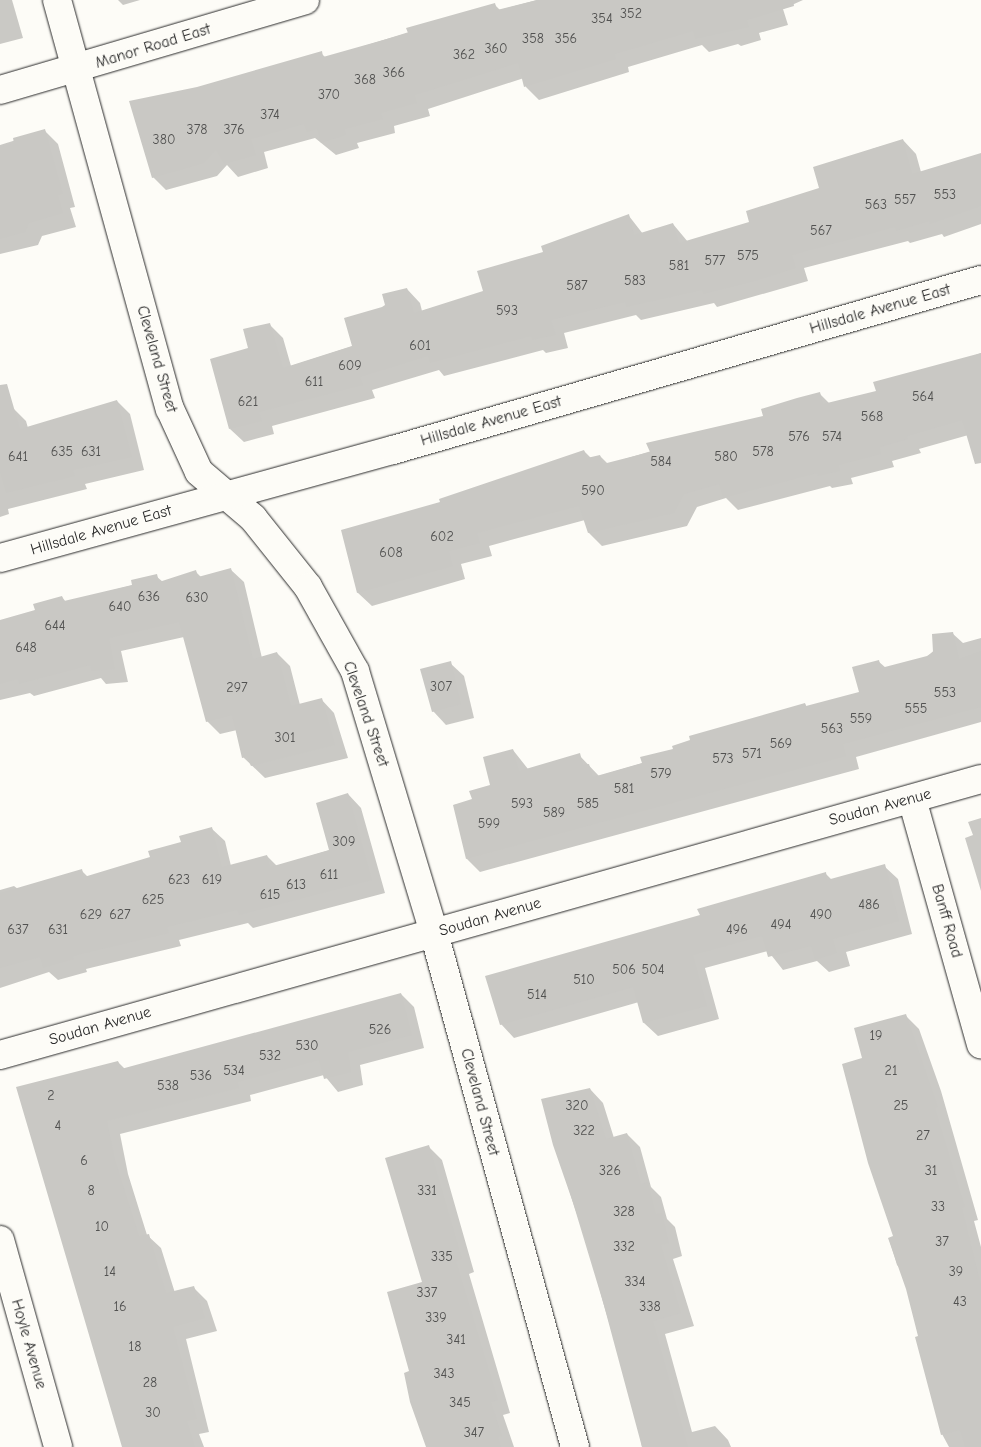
<!DOCTYPE html>
<style>
body{margin:0}
#map{position:relative;width:981px;height:1447px;overflow:hidden;background:#fdfcf7;font-family:"Comic Neue",sans-serif}
div>[style]{position:absolute}
.shadow>*{inset:0;background:#0003}
.building>*{inset:0;background:#c9c8c4}
.roads{filter:drop-shadow(0 0 1px #2b2b2b) drop-shadow(0 0 1px #2b2b2b)}
.street>*{height:28px;margin:-14px;padding:0 14px;transform-origin:14px;border-radius:14px;background:#fdfcf7}
span{translate:-50% -50%;white-space:nowrap;text-align:center;line-height:1.15;-webkit-text-stroke:5px #fdfcf7;paint-order:stroke}
.number-label{font-size:14px;color:#525251}
.number-label span{-webkit-text-stroke-width:0}
.street-label{font-size:16px;color:#2b2b2b}
</style>
<div id="map">
<div class="shadow">
<div style="clip-path:polygon(0 0,12px 0,23px 38px,0 44px)"></div>
<div style="clip-path:polygon(118px 0,140px 0,123px 5px)"></div>
<div style="clip-path:polygon(537px 0,803px 0,783px 9px,788px 25px,759px 33px,761px 40px,741px 46px,738px 44px,709px 52px,702px 45px,628px 67px,629px 72px,539px 100px,526px 87px,524px 78px,428px 109px,430px 116px,394px 126px,395px 133px,357px 143px,359px 148px,336px 155px,315px 138px,264px 152px,268px 168px,238px 177px,227px 165px,217px 176px,166px 190px,153px 177px,198px 88px,321px 53px,326px 58px,495px 5px,500px 10px)"></div>
<div style="clip-path:polygon(45px 131px,58px 144px,75px 207px,70px 208px,76px 227px,42px 236px,38px 245px,0 254px,0 145px)"></div>
<div style="clip-path:polygon(903px 140px,916px 154px,921px 172px,981px 155px,981px 224px,944px 237px,942px 234px,910px 243px,908px 241px,804px 268px,808px 281px,717px 307px,714px 303px,641px 320px,636px 315px,564px 333px,568px 348px,546px 353px,543px 350px,444px 376px,439px 370px,372px 390px,375px 398px,272px 426px,274px 434px,244px 442px,230px 429px,250px 348px,270px 325px,283px 338px,291px 366px,353px 346px,383px 308px,407px 289px,420px 303px,422px 311px,485px 292px,545px 253px,629px 216px,643px 234px,673px 224px,688px 242px,751px 223px,821px 189px,872px 149px)"></div>
<div style="clip-path:polygon(981px 353px,981px 438px,972px 434px,919px 449px,921px 453px,892px 461px,894px 467px,851px 478px,853px 484px,832px 488px,830px 486px,738px 510px,726px 498px,697px 507px,687px 526px,602px 546px,589px 533px,585px 520px,489px 546px,492px 556px,461px 564px,465px 579px,372px 606px,358px 593px,342px 531px,441px 503px,584px 451px,591px 458px,600px 456px,608px 464px,765px 417px,819px 393px,830px 404px,878px 392px)"></div>
<div style="clip-path:polygon(117px 401px,130px 414px,144px 470px,85px 484px,87px 489px,8px 509px,9px 514px,0 517px,0 412px,13px 408px,26px 421px,28px 428px)"></div>
<div style="clip-path:polygon(230px 569px,244px 582px,262px 658px,277px 653px,290px 666px,300px 705px,321px 699px,334px 713px,348px 758px,265px 778px,244px 758px,237px 730px,220px 734px,207px 721px,184px 637px,121px 651px,128px 682px,106px 684px,101px 678px,34px 696px,30px 693px,0 700px,0 628px,62px 597px,66px 602px,133px 585px,156px 576px,163px 582px,196px 572px,201px 577px)"></div>
<div style="clip-path:polygon(952px 633px,963px 643px,981px 638px,981px 722px,856px 757px,859px 769px,480px 872px,467px 859px,454px 805px,474px 800px,492px 786px,513px 750px,528px 769px,579px 755px,599px 776px,643px 763px,805px 704px,807px 707px,861px 693px,878px 661px,886px 668px,927px 657px)"></div>
<div style="clip-path:polygon(450px 663px,464px 676px,474px 718px,446px 725px,433px 711px)"></div>
<div style="clip-path:polygon(348px 794px,361px 808px,385px 893px,253px 928px,248px 923px,179px 940px,181px 946px,86px 969px,87px 972px,58px 980px,49px 972px,0 988px,0 890px,14px 886px,18px 889px,82px 871px,88px 877px,151px 858px,211px 828px,225px 841px,231px 866px,267px 856px,277px 866px,330px 850px)"></div>
<div style="clip-path:polygon(981px 818px,981px 891px,965px 838px,973px 835px,968px 822px)"></div>
<div style="clip-path:polygon(884px 866px,898px 879px,912px 934px,846px 952px,850px 966px,829px 972px,817px 961px,783px 970px,768px 951px,705px 968px,719px 1019px,658px 1036px,644px 1023px,639px 1002px,514px 1038px,501px 1024px,701px 916px,825px 873px,832px 880px)"></div>
<div style="clip-path:polygon(401px 994px,414px 1007px,424px 1048px,360px 1065px,363px 1085px,338px 1092px,324px 1075px,250px 1095px,251px 1101px,120px 1134px,128px 1174px,147px 1235px,161px 1248px,175px 1293px,193px 1287px,207px 1301px,217px 1331px,186px 1339px,209px 1432px,199px 1434px,204px 1447px,124px 1447px,17px 1088px,118px 1062px,125px 1069px)"></div>
<div style="clip-path:polygon(905px 1015px,919px 1029px,941px 1091px,978px 1220px,974px 1221px,981px 1247px,981px 1447px,949px 1447px,942px 1434px,903px 1271px,897px 1265px,889px 1239px,894px 1237px,864px 1059px)"></div>
<div style="clip-path:polygon(590px 1089px,603px 1103px,614px 1138px,627px 1134px,640px 1147px,651px 1187px,661px 1197px,667px 1219px,675px 1227px,682px 1256px,673px 1259px,694px 1326px,665px 1334px,692px 1432px,715px 1426px,728px 1440px,731px 1447px,642px 1447px,634px 1405px,542px 1100px)"></div>
<div style="clip-path:polygon(429px 1147px,442px 1160px,474px 1272px,469px 1274px,510px 1413px,503px 1415px,514px 1447px,427px 1447px,411px 1372px,423px 1283px)"></div>
</div>
<div class="building">
<div style="clip-path:polygon(537px 0,793px 0,794px 6px,747px 20px,749px 27px,695px 39px,693px 31px,615px 54px,616px 59px,524px 87px,518px 63px,415px 95px,417px 103px,381px 113px,383px 119px,345px 129px,346px 135px,321px 143px,317px 129px,307px 132px,304px 124px,251px 139px,256px 155px,224px 164px,216px 150px,204px 163px,152px 178px,129px 101px,197px 87px,322px 51px,323px 57px,408px 33px,406px 28px,495px 3px,497px 10px)"></div>
<div style="clip-path:polygon(45px 129px,63px 194px,58px 195px,63px 213px,29px 223px,25px 232px,0 239px,0 147px,14px 143px,13px 138px)"></div>
<div style="clip-path:polygon(903px 139px,912px 174px,981px 153px,981px 206px,930px 224px,929px 221px,896px 231px,895px 227px,792px 255px,796px 268px,758px 280px,703px 294px,702px 290px,626px 307px,625px 302px,551px 320px,556px 335px,532px 340px,531px 336px,430px 363px,428px 356px,360px 377px,363px 385px,259px 412px,262px 421px,229px 429px,210px 359px,248px 348px,243px 329px,270px 323px,283px 368px,352px 346px,344px 318px,382px 307px,385px 305px,382px 294px,407px 288px,414px 313px,483px 291px,477px 271px,543px 252px,541px 246px,629px 214px,634px 235px,673px 223px,679px 243px,749px 222px,746px 211px,819px 188px,813px 167px)"></div>
<div style="clip-path:polygon(981px 353px,981px 463px,975px 464px,962px 420px,907px 436px,908px 439px,880px 447px,881px 454px,839px 465px,840px 471px,818px 476px,817px 473px,723px 498px,719px 484px,684px 494px,674px 513px,588px 533px,579px 506px,477px 533px,480px 543px,449px 551px,453px 566px,357px 593px,341px 530px,440px 502px,439px 499px,584px 450px,587px 458px,600px 455px,603px 464px,650px 452px,646px 443px,763px 416px,761px 409px,797px 398px,820px 392px,823px 404px,876px 391px,873px 382px)"></div>
<div style="clip-path:polygon(7px 384px,20px 429px,117px 400px,132px 457px,73px 470px,75px 476px,6px 493px,0 472px,0 385px)"></div>
<div style="clip-path:polygon(231px 568px,253px 659px,277px 652px,291px 706px,322px 698px,335px 745px,251px 766px,247px 757px,242px 758px,232px 715px,206px 722px,179px 622px,109px 638px,115px 669px,91px 671px,90px 665px,19px 684px,18px 679px,0 684px,0 620px,35px 610px,33px 604px,62px 596px,64px 601px,132px 585px,131px 580px,157px 574px,159px 582px,196px 570px,198px 577px)"></div>
<div style="clip-path:polygon(953px 632px,959px 659px,981px 651px,981px 707px,843px 744px,846px 756px,466px 859px,453px 805px,472px 799px,469px 791px,490px 785px,483px 757px,513px 749px,519px 771px,580px 753px,583px 765px,589px 764px,593px 777px,642px 763px,640px 757px,673px 749px,672px 746px,690px 740px,689px 736px,805px 703px,806px 706px,859px 692px,852px 667px,879px 660px,881px 668px,927px 656px,933px 652px,932px 634px)"></div>
<div style="clip-path:polygon(451px 661px,461px 704px,432px 712px,420px 669px)"></div>
<div style="clip-path:polygon(348px 793px,372px 880px,239px 915px,237px 910px,167px 927px,169px 933px,73px 956px,74px 959px,43px 968px,40px 957px,0 968px,0 893px,82px 869px,84px 877px,150px 857px,148px 851px,181px 842px,179px 836px,212px 827px,222px 867px,267px 855px,270px 867px,329px 850px,316px 803px)"></div>
<div style="clip-path:polygon(885px 864px,899px 921px,833px 939px,837px 953px,815px 960px,811px 946px,768px 957px,762px 936px,693px 955px,707px 1006px,643px 1023px,633px 987px,500px 1025px,485px 976px,700px 915px,697px 909px,826px 872px,827px 880px)"></div>
<div style="clip-path:polygon(401px 993px,412px 1035px,348px 1052px,351px 1072px,324px 1079px,319px 1060px,238px 1082px,239px 1088px,107px 1121px,115px 1160px,139px 1236px,149px 1234px,166px 1293px,194px 1286px,205px 1318px,173px 1327px,197px 1419px,187px 1421px,195px 1447px,122px 1447px,16px 1087px,118px 1061px,121px 1069px)"></div>
<div style="clip-path:polygon(906px 1014px,938px 1107px,935px 1108px,965px 1207px,962px 1208px,981px 1285px,981px 1447px,965px 1447px,960px 1430px,941px 1435px,915px 1337px,918px 1336px,906px 1289px,888px 1238px,893px 1236px,868px 1163px,842px 1064px,862px 1058px,854px 1028px)"></div>
<div style="clip-path:polygon(590px 1088px,606px 1139px,627px 1133px,641px 1184px,648px 1182px,656px 1214px,662px 1213px,669px 1243px,661px 1245px,681px 1313px,653px 1321px,688px 1447px,642px 1447px,588px 1246px,553px 1145px,541px 1099px)"></div>
<div style="clip-path:polygon(429px 1145px,462px 1259px,456px 1261px,498px 1400px,491px 1402px,502px 1436px,498px 1437px,501px 1447px,426px 1447px,410px 1402px,404px 1373px,409px 1371px,387px 1292px,422px 1282px,385px 1158px)"></div>
</div>
<div class="roads">
<div class="street">
<div style="left:57px;top:0;width:424px;rotate:74.6deg"></div>
<div style="left:170px;top:409px;width:69px;rotate:65.3deg"></div>
<div style="left:199px;top:472px;width:71px;rotate:40.4deg"></div>
<div style="left:253px;top:518px;width:88px;rotate:51.4deg"></div>
<div style="left:308px;top:587px;width:96px;rotate:60.8deg"></div>
<div style="left:355px;top:671px;width:274px;rotate:73.2deg"></div>
<div style="left:434px;top:933px;width:533px;rotate:74.66deg"></div>
<div style="left:0;top:90px;width:318px;rotate:-16.4deg"></div>
<div style="left:0;top:558px;width:408px;rotate:-15.4deg"></div>
<div style="left:393px;top:450px;width:612px;rotate:-16.13deg"></div>
<div style="left:912px;top:799px;width:255px;rotate:74.3deg"></div>
<div style="left:0;top:1055px;width:1019px;rotate:-15.71deg"></div>
<div style="left:0;top:1240px;width:215px;rotate:74.3deg"></div>
</div>
</div>
<div class="number-label">
<span style="left:631px;top:14px">352</span>
<span style="left:602px;top:19px">354</span>
<span style="left:533px;top:39px">358</span>
<span style="left:566px;top:39px">356</span>
<span style="left:496px;top:49px">360</span>
<span style="left:464px;top:55px">362</span>
<span style="left:394px;top:73px">366</span>
<span style="left:365px;top:80px">368</span>
<span style="left:329px;top:95px">370</span>
<span style="left:270px;top:115px">374</span>
<span style="left:197px;top:130px">378</span>
<span style="left:234px;top:130px">376</span>
<span style="left:164px;top:140px">380</span>
<span style="left:945px;top:195px">553</span>
<span style="left:905px;top:200px">557</span>
<span style="left:876px;top:205px">563</span>
<span style="left:821px;top:231px">567</span>
<span style="left:748px;top:256px">575</span>
<span style="left:715px;top:261px">577</span>
<span style="left:679px;top:266px">581</span>
<span style="left:635px;top:281px">583</span>
<span style="left:577px;top:286px">587</span>
<span style="left:507px;top:311px">593</span>
<span style="left:420px;top:346px">601</span>
<span style="left:350px;top:366px">609</span>
<span style="left:314px;top:382px">611</span>
<span style="left:923px;top:397px">564</span>
<span style="left:248px;top:402px">621</span>
<span style="left:872px;top:417px">568</span>
<span style="left:799px;top:437px">576</span>
<span style="left:832px;top:437px">574</span>
<span style="left:62px;top:452px">635</span>
<span style="left:91px;top:452px">631</span>
<span style="left:763px;top:452px">578</span>
<span style="left:18px;top:457px">641</span>
<span style="left:726px;top:457px">580</span>
<span style="left:661px;top:462px">584</span>
<span style="left:593px;top:491px">590</span>
<span style="left:442px;top:537px">602</span>
<span style="left:391px;top:553px">608</span>
<span style="left:149px;top:597px">636</span>
<span style="left:197px;top:598px">630</span>
<span style="left:120px;top:607px">640</span>
<span style="left:55px;top:626px">644</span>
<span style="left:26px;top:648px">648</span>
<span style="left:441px;top:687px">307</span>
<span style="left:237px;top:688px">297</span>
<span style="left:945px;top:693px">553</span>
<span style="left:916px;top:709px">555</span>
<span style="left:861px;top:719px">559</span>
<span style="left:832px;top:729px">563</span>
<span style="left:285px;top:738px">301</span>
<span style="left:781px;top:744px">569</span>
<span style="left:752px;top:754px">571</span>
<span style="left:723px;top:759px">573</span>
<span style="left:661px;top:774px">579</span>
<span style="left:624px;top:789px">581</span>
<span style="left:522px;top:804px">593</span>
<span style="left:588px;top:804px">585</span>
<span style="left:554px;top:813px">589</span>
<span style="left:489px;top:824px">599</span>
<span style="left:344px;top:842px">309</span>
<span style="left:329px;top:875px">611</span>
<span style="left:179px;top:880px">623</span>
<span style="left:212px;top:880px">619</span>
<span style="left:296px;top:885px">613</span>
<span style="left:270px;top:895px">615</span>
<span style="left:153px;top:900px">625</span>
<span style="left:869px;top:905px">486</span>
<span style="left:91px;top:915px">629</span>
<span style="left:120px;top:915px">627</span>
<span style="left:821px;top:915px">490</span>
<span style="left:781px;top:925px">494</span>
<span style="left:18px;top:930px">637</span>
<span style="left:58px;top:930px">631</span>
<span style="left:737px;top:930px">496</span>
<span style="left:624px;top:970px">506</span>
<span style="left:653px;top:970px">504</span>
<span style="left:584px;top:980px">510</span>
<span style="left:537px;top:995px">514</span>
<span style="left:380px;top:1030px">526</span>
<span style="left:876px;top:1036px">19</span>
<span style="left:307px;top:1046px">530</span>
<span style="left:270px;top:1056px">532</span>
<span style="left:234px;top:1071px">534</span>
<span style="left:891px;top:1071px">21</span>
<span style="left:201px;top:1076px">536</span>
<span style="left:168px;top:1086px">538</span>
<span style="left:51px;top:1096px">2</span>
<span style="left:577px;top:1106px">320</span>
<span style="left:901px;top:1106px">25</span>
<span style="left:58px;top:1126px">4</span>
<span style="left:584px;top:1131px">322</span>
<span style="left:923px;top:1136px">27</span>
<span style="left:84px;top:1161px">6</span>
<span style="left:610px;top:1171px">326</span>
<span style="left:931px;top:1171px">31</span>
<span style="left:91px;top:1191px">8</span>
<span style="left:427px;top:1191px">331</span>
<span style="left:938px;top:1207px">33</span>
<span style="left:624px;top:1212px">328</span>
<span style="left:102px;top:1227px">10</span>
<span style="left:942px;top:1242px">37</span>
<span style="left:624px;top:1247px">332</span>
<span style="left:442px;top:1257px">335</span>
<span style="left:110px;top:1272px">14</span>
<span style="left:956px;top:1272px">39</span>
<span style="left:635px;top:1282px">334</span>
<span style="left:427px;top:1293px">337</span>
<span style="left:960px;top:1302px">43</span>
<span style="left:120px;top:1307px">16</span>
<span style="left:650px;top:1307px">338</span>
<span style="left:436px;top:1318px">339</span>
<span style="left:456px;top:1340px">341</span>
<span style="left:135px;top:1347px">18</span>
<span style="left:444px;top:1374px">343</span>
<span style="left:150px;top:1383px">28</span>
<span style="left:460px;top:1403px">345</span>
<span style="left:153px;top:1413px">30</span>
<span style="left:474px;top:1433px">347</span>
</div>
<div class="street-label">
<span style="left:153px;top:46px;rotate:-17deg">Manor Road East</span>
<span style="left:880px;top:309px;rotate:-16deg">Hillsdale Avenue East</span>
<span style="left:157px;top:359px;rotate:74deg">Cleveland Street</span>
<span style="left:491px;top:421px;rotate:-16deg">Hillsdale Avenue East</span>
<span style="left:101px;top:530px;rotate:-16deg">Hillsdale Avenue East</span>
<span style="left:366px;top:714px;rotate:71deg">Cleveland Street</span>
<span style="left:880px;top:807px;rotate:-15deg">Soudan Avenue</span>
<span style="left:490px;top:917px;rotate:-16deg">Soudan Avenue</span>
<span style="left:947px;top:921px;rotate:74deg">Banff Road</span>
<span style="left:100px;top:1026px;rotate:-16deg">Soudan Avenue</span>
<span style="left:480px;top:1102px;rotate:75deg">Cleveland Street</span>
<span style="left:29px;top:1344px;rotate:74deg">Hoyle Avenue</span>
</div>
</div>
